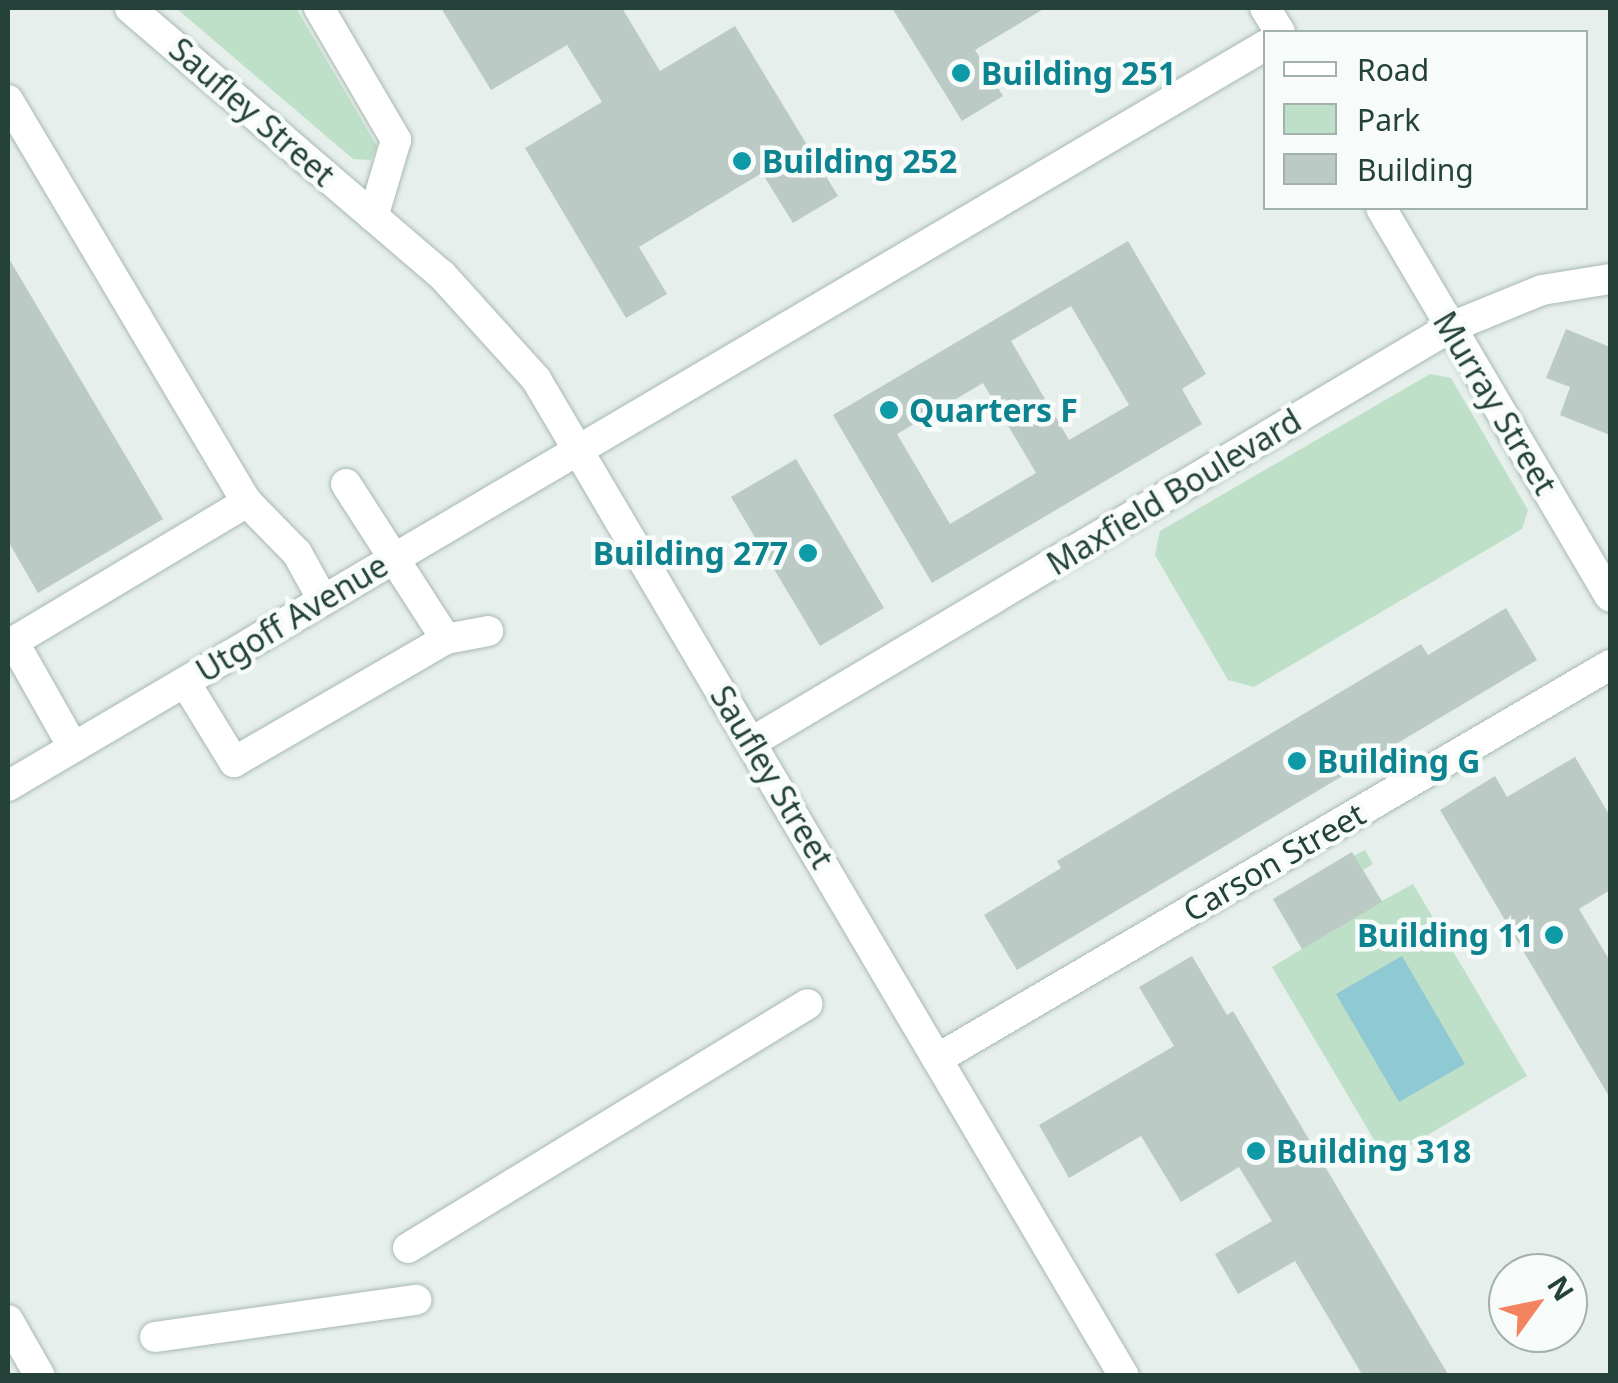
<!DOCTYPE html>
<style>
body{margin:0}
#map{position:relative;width:1618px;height:1383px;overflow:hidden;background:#e6efeb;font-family:"Noto Sans",sans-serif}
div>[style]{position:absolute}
.green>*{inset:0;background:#bfe0c8}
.water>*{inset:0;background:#8ec9d4}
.building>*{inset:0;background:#bbcac4}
.roads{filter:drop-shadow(0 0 2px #a8b8b2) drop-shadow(0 0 2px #a8b8b2)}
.minor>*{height:30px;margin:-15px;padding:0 15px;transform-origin:15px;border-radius:15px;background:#fff}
.dots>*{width:28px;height:28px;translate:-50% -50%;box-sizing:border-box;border:5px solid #f7fbf9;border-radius:50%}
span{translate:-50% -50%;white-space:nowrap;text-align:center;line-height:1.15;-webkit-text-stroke:9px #f7fbf9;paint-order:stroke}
.culture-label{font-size:32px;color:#0d838f;font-weight:700}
.left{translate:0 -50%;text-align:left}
.right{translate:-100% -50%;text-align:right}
.street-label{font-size:32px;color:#24423a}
.frame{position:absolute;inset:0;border:10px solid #24423a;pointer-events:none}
.legend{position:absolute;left:1263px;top:30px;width:325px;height:180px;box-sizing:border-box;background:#f7fbf9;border:2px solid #a3b1ad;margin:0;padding:12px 18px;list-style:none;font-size:30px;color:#24423a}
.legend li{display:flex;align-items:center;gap:20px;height:50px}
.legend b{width:50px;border:2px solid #a3b1ad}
.north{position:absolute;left:1488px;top:1253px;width:100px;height:100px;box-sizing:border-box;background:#f7fbf9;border:2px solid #a3b1ad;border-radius:50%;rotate:57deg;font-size:28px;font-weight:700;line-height:40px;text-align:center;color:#24423a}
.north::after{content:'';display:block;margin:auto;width:35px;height:45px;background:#f4845f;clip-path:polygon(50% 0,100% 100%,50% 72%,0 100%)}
</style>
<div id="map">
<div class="green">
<div style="clip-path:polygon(176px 8px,296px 8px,377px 146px,371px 160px,353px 159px)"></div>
<div style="clip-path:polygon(1430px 374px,1451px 378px,1528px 510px,1522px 529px,1254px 687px,1228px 680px,1155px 555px,1160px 531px)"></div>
<div style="clip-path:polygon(1365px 850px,1373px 864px,1363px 870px,1382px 901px,1413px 884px,1527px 1076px,1386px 1160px,1272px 967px,1302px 949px,1273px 899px)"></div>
</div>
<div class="water">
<div style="clip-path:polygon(1402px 956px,1465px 1064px,1399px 1102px,1336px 994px)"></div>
</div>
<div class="building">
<div style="clip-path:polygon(441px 8px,622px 8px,660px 71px,735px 26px,838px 196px,793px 223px,762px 173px,639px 247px,667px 294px,626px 318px,525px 148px,602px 102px,567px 45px,491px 90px)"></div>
<div style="clip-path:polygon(892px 8px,1045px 8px,975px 50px,1003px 96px,962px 121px)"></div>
<div style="clip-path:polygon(evenodd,1128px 241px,1206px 374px,1182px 389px,1202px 424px,932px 583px,833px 415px,1128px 241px,1071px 306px,1129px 405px,1069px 440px,1011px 341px,1071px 306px,1128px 241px,983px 383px,1036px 473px,950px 524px,897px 434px,983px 383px)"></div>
<div style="clip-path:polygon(8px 257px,163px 519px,38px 593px,8px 541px)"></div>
<div style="clip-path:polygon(1566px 329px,1610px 347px,1610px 435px,1560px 415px,1570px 387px,1546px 378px)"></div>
<div style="clip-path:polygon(796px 459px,884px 608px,820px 646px,731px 497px)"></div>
<div style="clip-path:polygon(1506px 608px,1537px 660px,1017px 970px,984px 915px,1061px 868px,1057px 861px,1421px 644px,1428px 655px)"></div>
<div style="clip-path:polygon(1575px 757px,1610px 816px,1610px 890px,1579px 909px,1610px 961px,1610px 1098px,1440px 810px,1495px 776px,1507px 797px)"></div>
<div style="clip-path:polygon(1352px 852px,1382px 902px,1302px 949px,1273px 899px)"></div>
<div style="clip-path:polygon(1192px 956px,1227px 1015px,1233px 1011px,1449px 1376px,1363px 1376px,1295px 1261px,1238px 1294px,1215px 1254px,1272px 1221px,1239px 1167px,1181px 1202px,1141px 1136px,1069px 1178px,1039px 1125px,1174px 1046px,1139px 987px)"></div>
</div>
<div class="roads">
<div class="minor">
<div style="left:130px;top:8px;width:411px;rotate:40.6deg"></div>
<div style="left:442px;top:275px;width:140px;rotate:47.9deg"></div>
<div style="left:536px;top:379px;width:1157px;rotate:59.47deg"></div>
<div style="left:319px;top:8px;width:153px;rotate:59.7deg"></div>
<div style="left:396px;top:140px;width:80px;rotate:106.6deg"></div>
<div style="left:1265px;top:8px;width:28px;rotate:58deg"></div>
<div style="left:8px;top:100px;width:468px;rotate:59.3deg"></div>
<div style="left:247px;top:502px;width:71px;rotate:45.6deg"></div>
<div style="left:297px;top:553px;width:54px;rotate:61deg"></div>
<div style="left:1381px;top:208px;width:451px;rotate:59.5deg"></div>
<div style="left:346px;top:484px;width:184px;rotate:57.2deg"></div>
<div style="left:13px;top:641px;width:122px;rotate:60.5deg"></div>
<div style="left:8px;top:645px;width:279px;rotate:-30.9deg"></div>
<div style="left:185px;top:682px;width:94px;rotate:58.5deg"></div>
<div style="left:234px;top:762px;width:245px;rotate:-30.1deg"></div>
<div style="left:446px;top:639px;width:43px;rotate:-10.8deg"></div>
<div style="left:752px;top:742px;width:811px;rotate:-30.71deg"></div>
<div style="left:1449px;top:328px;width:100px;rotate:-22.2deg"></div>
<div style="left:1542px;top:290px;width:69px;rotate:-9.2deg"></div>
<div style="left:8px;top:786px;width:1460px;rotate:-30.5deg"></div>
<div style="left:937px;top:1059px;width:780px;rotate:-30.35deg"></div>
<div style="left:408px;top:1248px;width:468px;rotate:-31.4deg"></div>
<div style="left:8px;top:1320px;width:64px;rotate:60.3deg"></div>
<div style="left:155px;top:1337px;width:264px;rotate:-8.1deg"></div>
</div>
</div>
<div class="dots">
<div style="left:961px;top:73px;background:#0f9aa8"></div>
<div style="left:742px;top:161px;background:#0f9aa8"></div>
<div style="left:889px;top:410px;background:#0f9aa8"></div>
<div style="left:808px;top:553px;background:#0f9aa8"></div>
<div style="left:1297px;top:761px;background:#0f9aa8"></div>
<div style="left:1554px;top:935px;background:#0f9aa8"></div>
<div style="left:1256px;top:1151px;background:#0f9aa8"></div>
</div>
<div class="culture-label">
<span class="left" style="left:981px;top:73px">Building 251</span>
<span class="left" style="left:762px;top:161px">Building 252</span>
<span class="left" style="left:909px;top:410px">Quarters F</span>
<span class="right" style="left:788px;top:553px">Building 277</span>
<span class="left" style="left:1317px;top:761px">Building G</span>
<span class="right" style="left:1534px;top:935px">Building 11</span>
<span class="left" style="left:1276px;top:1151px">Building 318</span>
</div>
<div class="street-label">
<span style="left:252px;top:112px;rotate:41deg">Saufley Street</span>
<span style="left:1495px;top:403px;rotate:59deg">Murray Street</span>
<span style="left:1174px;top:492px;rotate:-31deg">Maxfield Boulevard</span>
<span style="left:292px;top:618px;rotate:-31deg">Utgoff Avenue</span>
<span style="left:772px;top:777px;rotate:59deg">Saufley Street</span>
<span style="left:1274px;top:862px;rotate:-30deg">Carson Street</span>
</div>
<div class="frame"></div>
<ul class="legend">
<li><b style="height:12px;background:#fff"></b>Road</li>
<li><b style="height:28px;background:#bfe0c8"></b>Park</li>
<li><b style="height:28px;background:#bbcac4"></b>Building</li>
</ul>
<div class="north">N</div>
</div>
